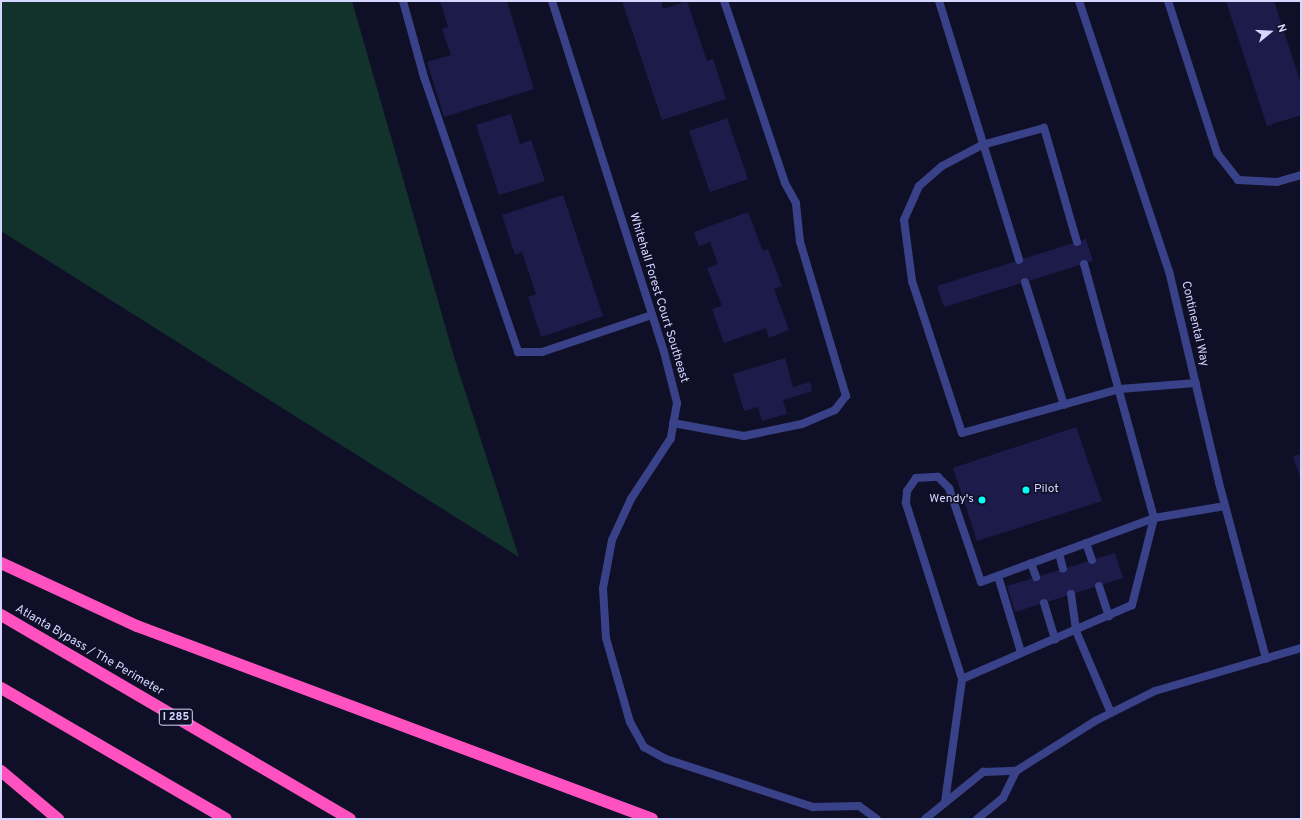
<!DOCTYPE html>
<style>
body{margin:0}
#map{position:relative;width:1302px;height:820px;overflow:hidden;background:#100f28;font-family:Overpass,sans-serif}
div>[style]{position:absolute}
.green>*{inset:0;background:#12322c}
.building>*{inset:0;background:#1d1b49}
.service>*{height:8px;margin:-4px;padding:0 4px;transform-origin:4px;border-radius:4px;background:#394288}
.minor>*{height:8px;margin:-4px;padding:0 4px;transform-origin:4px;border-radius:4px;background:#394288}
.tertiary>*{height:8px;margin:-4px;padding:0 4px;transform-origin:4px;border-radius:4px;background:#394288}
.motorway>*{height:12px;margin:-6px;padding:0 6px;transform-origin:6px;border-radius:6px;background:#ff51bf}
.dots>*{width:11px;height:11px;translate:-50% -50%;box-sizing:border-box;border:2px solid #100f28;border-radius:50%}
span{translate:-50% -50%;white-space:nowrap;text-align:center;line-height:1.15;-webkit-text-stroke:3px #100f28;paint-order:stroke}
.shield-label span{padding:1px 3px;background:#100f28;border:1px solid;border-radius:3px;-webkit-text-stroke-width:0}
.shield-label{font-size:11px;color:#d6d7ff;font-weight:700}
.street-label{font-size:12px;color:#d6d7ff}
.poi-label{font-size:12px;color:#d6d7ff}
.left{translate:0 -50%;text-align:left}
.right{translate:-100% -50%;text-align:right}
.frame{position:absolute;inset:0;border:2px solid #d6d7ff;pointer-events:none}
.north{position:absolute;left:1250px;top:12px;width:40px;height:40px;-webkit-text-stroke:3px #100f28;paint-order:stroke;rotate:72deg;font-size:11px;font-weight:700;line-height:16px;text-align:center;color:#d6d7ff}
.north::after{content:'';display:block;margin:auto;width:14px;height:18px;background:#d6d7ff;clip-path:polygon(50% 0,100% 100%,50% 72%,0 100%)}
</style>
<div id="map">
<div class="green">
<div style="clip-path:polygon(1px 1px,352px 1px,455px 360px,519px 557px,1px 231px)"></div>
</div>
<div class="building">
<div style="clip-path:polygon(440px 1px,507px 1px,534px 89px,444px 117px,427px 62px,451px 55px,442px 29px,448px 27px)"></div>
<div style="clip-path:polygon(622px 1px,661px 1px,663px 9px,687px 1px,707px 61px,713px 59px,726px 99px,662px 120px)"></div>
<div style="clip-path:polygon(1226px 1px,1274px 1px,1301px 84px,1301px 115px,1267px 126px)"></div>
<div style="clip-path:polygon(511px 114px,520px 144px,531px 140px,545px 181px,499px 195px,476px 125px)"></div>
<div style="clip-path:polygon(727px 118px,748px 179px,710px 192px,689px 131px)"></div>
<div style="clip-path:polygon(563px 195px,603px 316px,541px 337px,528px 297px,536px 294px,522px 252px,515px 255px,502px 215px)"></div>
<div style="clip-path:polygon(748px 212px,763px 251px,768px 249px,782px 286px,774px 289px,789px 330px,769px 338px,766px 328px,724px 343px,712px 309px,722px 306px,707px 268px,718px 264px,710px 242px,699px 246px,694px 232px)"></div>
<div style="clip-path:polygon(1086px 239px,1093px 261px,944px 307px,937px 286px)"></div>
<div style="clip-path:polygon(785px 358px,793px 387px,810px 382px,812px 391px,783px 400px,787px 414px,762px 421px,758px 407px,744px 411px,733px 374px)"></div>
<div style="clip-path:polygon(1076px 427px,1102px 501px,977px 541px,953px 468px)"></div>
<div style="clip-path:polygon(1301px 454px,1301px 480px,1293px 456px)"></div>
<div style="clip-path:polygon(1115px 553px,1123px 578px,1015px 612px,1007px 586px)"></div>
</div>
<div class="service">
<div style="left:403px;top:1px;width:79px;rotate:74.6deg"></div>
<div style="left:424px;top:77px;width:291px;rotate:71.1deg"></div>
<div style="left:518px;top:352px;width:24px"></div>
<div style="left:542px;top:352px;width:116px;rotate:-18.6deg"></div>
<div style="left:939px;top:1px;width:271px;rotate:72.8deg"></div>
<div style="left:1168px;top:1px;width:160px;rotate:72.1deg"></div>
<div style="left:1217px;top:153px;width:34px;rotate:52deg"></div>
<div style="left:1238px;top:180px;width:39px;rotate:3deg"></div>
<div style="left:1277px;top:182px;width:25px;rotate:-16deg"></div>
<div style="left:1077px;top:242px;width:119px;rotate:-106.1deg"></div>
<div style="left:1044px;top:128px;width:64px;rotate:164.7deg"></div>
<div style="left:982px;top:145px;width:45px;rotate:152.3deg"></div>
<div style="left:942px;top:166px;width:30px;rotate:139deg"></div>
<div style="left:919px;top:186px;width:37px;rotate:114deg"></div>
<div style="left:904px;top:220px;width:62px;rotate:82.5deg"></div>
<div style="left:912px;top:281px;width:160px;rotate:71.8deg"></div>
<div style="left:962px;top:433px;width:164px;rotate:-15.6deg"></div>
<div style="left:1120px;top:389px;width:76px;rotate:-4.5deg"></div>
<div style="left:1084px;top:264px;width:263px;rotate:74.6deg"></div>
<div style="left:1154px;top:518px;width:90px;rotate:104.2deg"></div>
<div style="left:1132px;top:605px;width:185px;rotate:156.5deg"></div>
<div style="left:962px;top:679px;width:185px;rotate:-107.7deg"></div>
<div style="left:906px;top:503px;width:12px;rotate:-85deg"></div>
<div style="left:907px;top:491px;width:16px;rotate:-55deg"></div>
<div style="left:916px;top:478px;width:22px;rotate:-3deg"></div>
<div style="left:938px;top:477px;width:16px;rotate:45deg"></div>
<div style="left:949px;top:488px;width:99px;rotate:71.2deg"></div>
<div style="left:981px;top:582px;width:184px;rotate:-20.3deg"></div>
<div style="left:1154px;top:518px;width:72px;rotate:-9.6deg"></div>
<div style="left:1025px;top:282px;width:129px;rotate:72.4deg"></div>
<div style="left:673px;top:423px;width:72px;rotate:10.4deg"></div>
<div style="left:744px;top:436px;width:59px;rotate:-11.7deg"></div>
<div style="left:802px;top:424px;width:36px;rotate:-23deg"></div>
<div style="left:835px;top:410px;width:18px;rotate:-52deg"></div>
<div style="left:846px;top:396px;width:161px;rotate:-106.6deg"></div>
<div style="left:800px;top:242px;width:39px;rotate:-96deg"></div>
<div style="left:796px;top:203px;width:23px;rotate:-119deg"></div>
<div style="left:785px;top:183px;width:192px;rotate:-108.5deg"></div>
<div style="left:1086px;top:543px;width:18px;rotate:71deg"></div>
<div style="left:1059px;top:553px;width:16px;rotate:76deg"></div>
<div style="left:1031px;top:563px;width:15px;rotate:70deg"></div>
<div style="left:998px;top:576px;width:79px;rotate:73.2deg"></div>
<div style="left:1099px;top:586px;width:32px;rotate:72deg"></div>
<div style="left:1071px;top:594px;width:37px;rotate:82deg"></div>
<div style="left:1076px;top:631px;width:89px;rotate:66.9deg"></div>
<div style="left:1044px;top:603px;width:38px;rotate:73deg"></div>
<div style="left:945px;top:802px;width:124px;rotate:-82.1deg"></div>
</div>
<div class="minor">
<div style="left:552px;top:1px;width:368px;rotate:72.3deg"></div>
<div style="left:664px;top:352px;width:53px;rotate:75.7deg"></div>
<div style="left:677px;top:403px;width:36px;rotate:100deg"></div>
<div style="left:671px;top:438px;width:73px;rotate:123.3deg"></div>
<div style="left:631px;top:499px;width:45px;rotate:114.9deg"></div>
<div style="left:612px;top:540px;width:49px;rotate:100.6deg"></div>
<div style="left:603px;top:588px;width:50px;rotate:86.6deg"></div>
<div style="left:606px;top:638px;width:87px;rotate:74.1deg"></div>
<div style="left:630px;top:722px;width:29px;rotate:61deg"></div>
<div style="left:644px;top:747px;width:25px;rotate:29deg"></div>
<div style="left:666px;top:759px;width:155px;rotate:18.1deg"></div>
<div style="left:813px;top:807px;width:46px;rotate:-1.2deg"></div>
<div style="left:859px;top:806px;width:22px;rotate:36deg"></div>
<div style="left:1079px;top:1px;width:285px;rotate:71.6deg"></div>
<div style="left:1169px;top:271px;width:218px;rotate:76.7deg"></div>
<div style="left:1219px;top:483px;width:182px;rotate:75deg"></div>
</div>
<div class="tertiary">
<div style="left:925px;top:819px;width:75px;rotate:-39deg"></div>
<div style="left:983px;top:772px;width:33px;rotate:-2deg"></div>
<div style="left:977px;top:819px;width:33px;rotate:-39deg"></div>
<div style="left:1003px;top:798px;width:30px;rotate:-64deg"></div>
<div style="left:1016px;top:771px;width:93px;rotate:-32.3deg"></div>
<div style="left:1095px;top:721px;width:67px;rotate:-26.6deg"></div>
<div style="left:1155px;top:691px;width:152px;rotate:-16.4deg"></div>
</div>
<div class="motorway">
<div style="left:1px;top:563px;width:150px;rotate:24.9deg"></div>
<div style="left:137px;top:626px;width:550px;rotate:20.54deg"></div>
<div style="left:1px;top:615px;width:404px;rotate:30.3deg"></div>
<div style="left:1px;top:688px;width:260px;rotate:30.2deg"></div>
<div style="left:1px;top:771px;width:75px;rotate:40.1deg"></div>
</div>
<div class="dots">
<div style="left:1026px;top:490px;background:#02fff1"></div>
<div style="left:982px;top:500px;background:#02fff1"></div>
</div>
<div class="shield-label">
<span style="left:176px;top:717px">I 285</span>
</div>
<div class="street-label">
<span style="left:658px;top:298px;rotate:73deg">Whitehall Forest Court Southeast</span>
<span style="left:1194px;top:324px;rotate:77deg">Continental Way</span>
<span style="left:89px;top:651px;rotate:30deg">Atlanta Bypass / The Perimeter</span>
</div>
<div class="poi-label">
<span class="left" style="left:1034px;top:490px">Pilot</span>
<span class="right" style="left:974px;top:500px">Wendy's</span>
</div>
<div class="frame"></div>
<div class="north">N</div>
</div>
